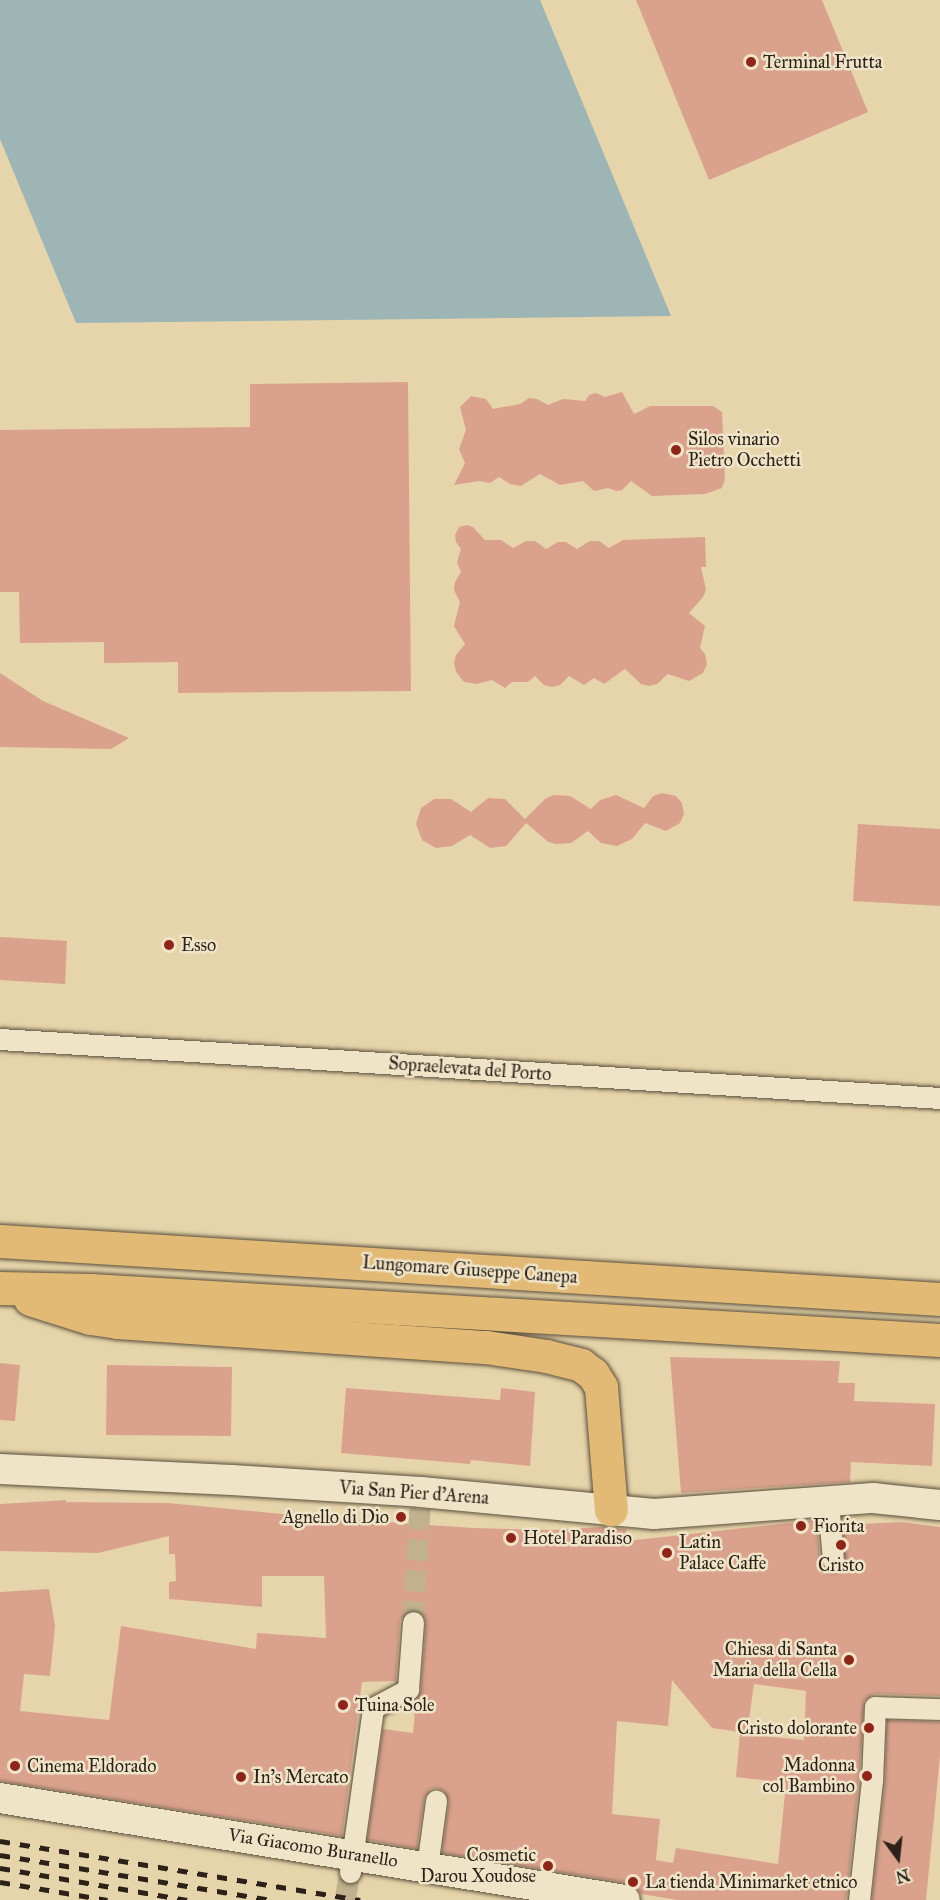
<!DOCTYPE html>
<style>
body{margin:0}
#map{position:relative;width:940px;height:1900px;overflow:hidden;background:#e6d5aa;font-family:"IM FELL Great Primer",serif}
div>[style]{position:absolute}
.water>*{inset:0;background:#9db5b5}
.building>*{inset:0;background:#daa28d}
.street-tunnel>*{height:21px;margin-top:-10.5px;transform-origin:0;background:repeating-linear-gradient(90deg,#c1b18d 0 21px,transparent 0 31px)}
.roads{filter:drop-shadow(0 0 2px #5a4e3c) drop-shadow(0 0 2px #5a4e3c)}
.street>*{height:21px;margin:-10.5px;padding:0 10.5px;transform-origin:10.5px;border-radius:10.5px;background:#efe4c8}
.secondary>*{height:30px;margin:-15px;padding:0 15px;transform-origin:15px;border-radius:15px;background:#efe4c8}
.highway>*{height:33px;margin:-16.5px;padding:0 16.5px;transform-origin:16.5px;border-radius:16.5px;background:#e3ba75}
.rail>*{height:4.5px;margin-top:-2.25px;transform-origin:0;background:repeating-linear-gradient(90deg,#2b2118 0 10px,transparent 0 20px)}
.dots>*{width:16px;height:16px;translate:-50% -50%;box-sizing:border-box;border:3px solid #efe4c8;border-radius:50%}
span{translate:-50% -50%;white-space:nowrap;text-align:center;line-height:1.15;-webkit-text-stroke:5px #efe4c8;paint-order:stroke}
.poi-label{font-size:18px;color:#2b2118}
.left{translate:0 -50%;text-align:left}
.right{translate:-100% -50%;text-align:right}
.street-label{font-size:18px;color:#2b2118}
.north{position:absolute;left:868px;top:1828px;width:60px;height:60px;-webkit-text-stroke:4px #efe4c8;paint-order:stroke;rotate:165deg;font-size:16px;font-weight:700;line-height:24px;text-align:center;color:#2b2118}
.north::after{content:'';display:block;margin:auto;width:21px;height:27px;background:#2b2118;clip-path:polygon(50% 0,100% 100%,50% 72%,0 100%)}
</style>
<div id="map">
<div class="water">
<div style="clip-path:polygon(0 0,540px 0,671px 316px,76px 323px,0 139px)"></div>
</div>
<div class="building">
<div style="clip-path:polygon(636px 0,822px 0,868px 112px,709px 180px)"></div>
<div style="clip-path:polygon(408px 382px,411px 691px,178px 693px,178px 662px,104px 663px,104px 642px,20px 643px,19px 592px,0 592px,0 430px,250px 427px,250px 384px)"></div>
<div style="clip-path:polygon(622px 392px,634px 414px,650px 406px,713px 406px,722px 412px,725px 479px,722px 488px,705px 494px,652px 496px,631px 481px,622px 490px,616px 491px,608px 488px,594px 491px,583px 481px,560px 485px,540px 474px,521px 486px,510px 484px,499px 477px,490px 483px,479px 481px,454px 485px,465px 463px,459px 449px,466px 430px,460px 407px,471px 396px,486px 399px,493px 409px,520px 404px,529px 398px,537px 399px,548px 405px,563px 399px,585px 401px,589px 395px,596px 393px,605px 397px)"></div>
<div style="clip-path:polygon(467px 525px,473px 527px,485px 540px,501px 540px,513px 548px,526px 541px,535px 541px,546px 549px,558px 542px,566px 542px,577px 549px,590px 541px,599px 541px,609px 548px,623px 540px,705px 537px,706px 567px,701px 567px,706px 590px,703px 597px,689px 613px,705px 626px,700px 648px,705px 654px,707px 664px,703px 673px,689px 681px,668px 674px,657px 684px,649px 686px,641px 684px,625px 669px,604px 684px,594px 678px,584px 685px,569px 676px,560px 685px,552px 687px,544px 685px,535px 676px,528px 682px,512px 682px,505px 688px,492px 680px,477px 684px,464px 682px,456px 672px,454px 663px,456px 655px,465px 644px,454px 626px,460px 602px,454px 590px,455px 582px,461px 572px,457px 562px,461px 549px,456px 542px,455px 535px,459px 527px)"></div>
<div style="clip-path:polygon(0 673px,43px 701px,129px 738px,111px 749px,0 747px)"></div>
<div style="clip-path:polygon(662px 793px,676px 796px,682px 803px,684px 814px,680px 823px,666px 831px,645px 823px,632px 839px,617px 846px,601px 843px,588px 831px,571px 843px,555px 844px,547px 841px,526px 823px,506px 846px,490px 848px,470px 835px,452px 846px,436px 848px,422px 840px,416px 824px,421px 808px,434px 799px,451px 799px,471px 812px,488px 798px,505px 799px,525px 819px,545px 799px,553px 795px,570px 796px,591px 809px,600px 800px,616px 795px,644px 808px,653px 796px)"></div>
<div style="clip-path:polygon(858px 824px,940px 829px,940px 906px,853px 901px)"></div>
<div style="clip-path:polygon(0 937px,67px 941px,65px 984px,0 980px)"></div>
<div style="clip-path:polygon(670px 1357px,840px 1361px,838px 1383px,855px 1383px,854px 1401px,935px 1404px,932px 1466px,851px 1462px,850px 1482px,681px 1493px)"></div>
<div style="clip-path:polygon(0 1363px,20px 1365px,15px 1421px,0 1420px)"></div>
<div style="clip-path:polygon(107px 1365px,232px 1367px,231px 1436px,106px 1435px)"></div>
<div style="clip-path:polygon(346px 1388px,500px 1400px,501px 1388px,535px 1392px,530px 1466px,471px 1460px,470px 1464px,341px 1453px)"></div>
<div style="clip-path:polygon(evenodd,66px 1500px,66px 1502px,168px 1503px,323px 1518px,474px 1528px,551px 1530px,602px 1527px,626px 1529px,627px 1541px,817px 1520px,820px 1562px,823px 1568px,833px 1573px,845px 1565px,843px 1525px,901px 1522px,940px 1527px,940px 1696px,875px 1694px,864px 1701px,859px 1780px,846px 1900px,677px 1900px,641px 1894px,636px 1887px,628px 1883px,442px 1853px,449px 1802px,444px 1791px,437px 1788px,431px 1789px,424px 1799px,417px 1849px,367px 1840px,383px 1729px,413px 1733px,416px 1698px,421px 1690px,426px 1623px,424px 1616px,415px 1609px,407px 1611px,400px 1620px,396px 1681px,362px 1682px,342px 1836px,0 1781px,0 1592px,49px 1589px,55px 1626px,50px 1676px,24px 1674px,20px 1711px,109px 1720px,121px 1626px,256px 1649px,257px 1633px,326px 1638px,324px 1576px,262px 1576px,262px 1607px,169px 1599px,169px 1582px,176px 1581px,175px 1554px,169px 1554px,169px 1536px,98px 1553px,0 1551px,0 1504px,66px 1500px,672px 1680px,712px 1728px,747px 1733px,754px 1684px,806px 1691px,804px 1740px,740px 1734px,736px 1777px,786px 1783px,778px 1864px,676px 1848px,673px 1863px,656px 1860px,660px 1819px,612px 1814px,617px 1721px,668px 1726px,672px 1680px)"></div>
<div style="clip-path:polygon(887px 1720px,940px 1722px,940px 1756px,926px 1900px,872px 1900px,885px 1782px)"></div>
</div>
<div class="street-tunnel">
<div style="left:413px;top:1622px;width:130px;rotate:-86.5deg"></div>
<div style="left:345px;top:1900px;width:28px;rotate:-80deg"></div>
</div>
<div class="roads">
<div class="street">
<div style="left:0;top:1039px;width:942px;rotate:3.59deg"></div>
<div style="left:828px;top:1501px;width:59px;rotate:85.2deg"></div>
<div style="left:427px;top:1867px;width:67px;rotate:-82.2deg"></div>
<div style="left:350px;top:1872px;width:166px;rotate:-82deg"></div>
<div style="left:373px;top:1708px;width:40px;rotate:-28deg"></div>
<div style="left:408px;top:1689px;width:67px;rotate:-85.7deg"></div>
<div style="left:859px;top:1900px;width:120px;rotate:-83.8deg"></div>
<div style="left:872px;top:1781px;width:74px;rotate:-87.7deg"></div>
<div style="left:875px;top:1707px;width:65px;rotate:1.8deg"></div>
</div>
<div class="secondary">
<div style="left:0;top:1469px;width:232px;rotate:2.7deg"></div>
<div style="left:232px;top:1480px;width:189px;rotate:3.6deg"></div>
<div style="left:421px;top:1492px;width:234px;rotate:5.4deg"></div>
<div style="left:654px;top:1514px;width:220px;rotate:-4.2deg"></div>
<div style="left:873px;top:1498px;width:67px;rotate:6deg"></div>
<div style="left:0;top:1798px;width:633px;rotate:9.27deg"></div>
</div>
<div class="highway">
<div style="left:0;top:1241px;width:942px;rotate:3.53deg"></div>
<div style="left:0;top:1288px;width:91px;rotate:1.3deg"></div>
<div style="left:91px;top:1290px;width:850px;rotate:3.37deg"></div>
<div style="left:30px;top:1299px;width:63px;rotate:17.6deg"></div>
<div style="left:90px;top:1318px;width:27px;rotate:8deg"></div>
<div style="left:117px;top:1322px;width:370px;rotate:3.9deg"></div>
<div style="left:486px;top:1347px;width:61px;rotate:8.5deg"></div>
<div style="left:546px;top:1356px;width:36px;rotate:14deg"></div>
<div style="left:581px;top:1365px;width:15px;rotate:37deg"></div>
<div style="left:593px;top:1374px;width:15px;rotate:58deg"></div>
<div style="left:601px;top:1387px;width:123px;rotate:85.4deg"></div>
</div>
</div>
<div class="rail">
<div style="left:0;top:1841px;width:365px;rotate:9.3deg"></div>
<div style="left:0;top:1855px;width:275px;rotate:9.4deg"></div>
<div style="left:0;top:1868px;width:190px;rotate:9.7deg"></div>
<div style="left:0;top:1882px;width:109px;rotate:9.5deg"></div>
</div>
<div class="dots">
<div style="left:751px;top:62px;background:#8f2418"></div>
<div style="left:676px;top:450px;background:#8f2418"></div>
<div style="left:169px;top:945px;background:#8f2418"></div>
<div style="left:401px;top:1517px;background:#8f2418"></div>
<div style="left:801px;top:1526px;background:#8f2418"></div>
<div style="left:511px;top:1538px;background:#8f2418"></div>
<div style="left:841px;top:1545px;background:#8f2418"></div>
<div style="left:667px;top:1553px;background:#8f2418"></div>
<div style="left:849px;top:1660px;background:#8f2418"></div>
<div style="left:343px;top:1705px;background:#8f2418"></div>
<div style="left:869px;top:1728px;background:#8f2418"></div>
<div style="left:15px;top:1766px;background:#8f2418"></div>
<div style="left:867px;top:1776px;background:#8f2418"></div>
<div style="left:241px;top:1777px;background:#8f2418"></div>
<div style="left:548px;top:1866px;background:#8f2418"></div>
<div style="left:633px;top:1882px;background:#8f2418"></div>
</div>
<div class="poi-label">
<span class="left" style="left:763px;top:62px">Terminal Frutta</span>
<span class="left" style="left:688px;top:450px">Silos vinario<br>Pietro Occhetti</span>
<span class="left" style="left:181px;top:945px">Esso</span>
<span class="right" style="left:389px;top:1517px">Agnello di Dio</span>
<span class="left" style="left:813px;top:1526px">Fiorita</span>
<span class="left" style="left:523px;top:1538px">Hotel Paradiso</span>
<span class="left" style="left:679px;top:1553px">Latin<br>Palace Caffe</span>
<span style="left:841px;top:1565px">Cristo</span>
<span class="right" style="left:837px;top:1660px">Chiesa di Santa<br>Maria della Cella</span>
<span class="left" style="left:355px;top:1705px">Tuina Sole</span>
<span class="right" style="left:857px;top:1728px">Cristo dolorante</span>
<span class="left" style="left:27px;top:1766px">Cinema Eldorado</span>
<span class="right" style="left:855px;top:1776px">Madonna<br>col Bambino</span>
<span class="left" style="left:253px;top:1777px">In's Mercato</span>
<span class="right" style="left:536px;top:1866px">Cosmetic<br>Darou Xoudose</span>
<span class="left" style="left:645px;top:1882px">La tienda Minimarket etnico</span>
</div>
<div class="street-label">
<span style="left:470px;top:1069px;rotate:4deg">Sopraelevata del Porto</span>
<span style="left:470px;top:1270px;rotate:4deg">Lungomare Giuseppe Canepa</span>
<span style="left:414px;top:1493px;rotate:4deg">Via San Pier d'Arena</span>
<span style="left:313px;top:1848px;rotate:9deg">Via Giacomo Buranello</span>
</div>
<div class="north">N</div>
</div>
